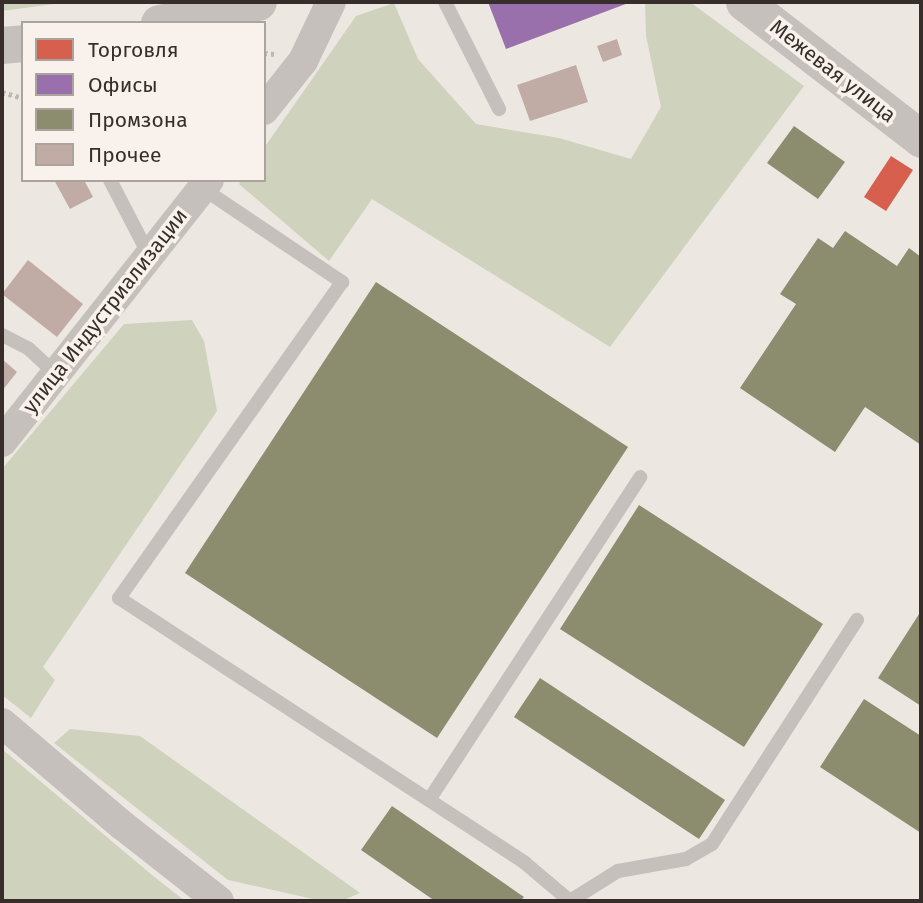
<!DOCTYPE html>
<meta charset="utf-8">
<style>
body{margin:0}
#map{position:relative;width:923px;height:903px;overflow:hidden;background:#ede7e2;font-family:"Fira Sans",sans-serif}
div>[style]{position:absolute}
.green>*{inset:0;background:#cfd2bd}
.shops>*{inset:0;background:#d6604d}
.offices>*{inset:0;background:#9970ab}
.industry>*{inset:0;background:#8c8c6e}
.building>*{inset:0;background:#c0aba5}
.path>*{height:4.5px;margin-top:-2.25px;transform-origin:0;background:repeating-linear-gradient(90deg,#bfb8b4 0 3.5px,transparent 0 7px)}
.service>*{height:14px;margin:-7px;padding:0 7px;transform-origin:7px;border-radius:7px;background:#c6c0bc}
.minor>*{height:30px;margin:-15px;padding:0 15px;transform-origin:15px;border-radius:15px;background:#c6c0bc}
.tertiary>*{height:37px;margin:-18.5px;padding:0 18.5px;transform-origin:18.5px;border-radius:18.5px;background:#c6c0bc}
span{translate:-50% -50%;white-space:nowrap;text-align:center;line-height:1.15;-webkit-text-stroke:7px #f9f1eb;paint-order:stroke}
.street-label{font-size:21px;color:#372d2a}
.frame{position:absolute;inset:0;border:4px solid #372d2a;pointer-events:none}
.legend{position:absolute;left:21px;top:21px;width:245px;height:161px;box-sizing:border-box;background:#f9f1eb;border:2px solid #aba39e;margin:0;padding:9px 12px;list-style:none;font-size:21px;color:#372d2a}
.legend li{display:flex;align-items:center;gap:14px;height:35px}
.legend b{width:35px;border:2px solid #aba39e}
</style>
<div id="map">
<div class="green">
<div style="clip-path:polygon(2px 2px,69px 2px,2px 11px)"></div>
<div style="clip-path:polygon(645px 2px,690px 2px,804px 86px,610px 347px,372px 199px,329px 261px,239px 184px,242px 180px,264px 180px,264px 148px,356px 16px,394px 3px,418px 59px,476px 124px,559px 138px,631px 159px,661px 107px,646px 36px)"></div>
<div style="clip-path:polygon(192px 320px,204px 341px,217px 411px,43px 667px,55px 680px,31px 718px,2px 695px,2px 469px,124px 324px)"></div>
<div style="clip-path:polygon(70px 729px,140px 736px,360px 893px,341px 901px,322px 901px,228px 880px,54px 743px)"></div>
<div style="clip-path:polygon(2px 749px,152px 875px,185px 901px,2px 901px)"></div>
</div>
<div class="shops">
<div style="clip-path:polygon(891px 156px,913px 170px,886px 211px,864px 197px)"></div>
</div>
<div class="offices">
<div style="clip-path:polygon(488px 2px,631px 2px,506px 49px)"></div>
</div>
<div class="industry">
<div style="clip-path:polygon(794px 126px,845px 162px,818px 199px,767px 163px)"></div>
<div style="clip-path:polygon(845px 231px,897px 266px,909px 248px,921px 257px,921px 445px,865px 407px,835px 452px,740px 388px,796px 304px,780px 294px,818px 238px,833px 248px)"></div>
<div style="clip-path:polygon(376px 282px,628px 447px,437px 738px,185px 573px)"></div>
<div style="clip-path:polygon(639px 505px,823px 624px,744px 747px,560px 629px)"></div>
<div style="clip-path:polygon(921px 611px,921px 706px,878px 678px)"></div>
<div style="clip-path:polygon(540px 678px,725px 800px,699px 839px,514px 717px)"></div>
<div style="clip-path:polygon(864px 699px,921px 736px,921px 833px,820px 767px)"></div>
<div style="clip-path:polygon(392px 806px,524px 897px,520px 901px,435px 901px,361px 850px)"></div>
</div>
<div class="building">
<div style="clip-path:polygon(617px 39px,622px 55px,603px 62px,597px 46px)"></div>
<div style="clip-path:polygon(576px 65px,588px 102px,530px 121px,517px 85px)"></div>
<div style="clip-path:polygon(54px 180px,84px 180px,93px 197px,70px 209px)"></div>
<div style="clip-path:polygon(28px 260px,83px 304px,57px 337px,2px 294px)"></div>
<div style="clip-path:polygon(2px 359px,17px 372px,2px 391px)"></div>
</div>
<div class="path">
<div style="left:264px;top:53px;width:10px;rotate:6deg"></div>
<div style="left:2px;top:92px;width:22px;rotate:16deg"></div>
</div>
<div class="service">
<div style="left:445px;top:2px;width:120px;rotate:63.2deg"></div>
<div style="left:110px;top:180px;width:85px;rotate:62.5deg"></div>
<div style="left:202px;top:188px;width:169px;rotate:33.9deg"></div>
<div style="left:342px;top:282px;width:387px;rotate:125.2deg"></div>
<div style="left:119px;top:598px;width:485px;rotate:33.1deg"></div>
<div style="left:525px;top:863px;width:59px;rotate:40.2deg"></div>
<div style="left:570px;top:901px;width:57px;rotate:-32deg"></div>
<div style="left:618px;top:871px;width:69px;rotate:-10deg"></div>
<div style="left:686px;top:859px;width:30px;rotate:-30deg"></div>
<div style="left:712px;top:844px;width:267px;rotate:-57.1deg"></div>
<div style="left:2px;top:335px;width:30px;rotate:27deg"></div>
<div style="left:29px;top:349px;width:37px;rotate:43deg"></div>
<div style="left:429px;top:800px;width:386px;rotate:-56.8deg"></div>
</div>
<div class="minor">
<div style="left:264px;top:110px;width:63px;rotate:-51.5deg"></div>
<div style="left:303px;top:61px;width:65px;rotate:-64.6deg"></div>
<div style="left:2px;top:442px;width:334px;rotate:-51.7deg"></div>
<div style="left:2px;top:723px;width:157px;rotate:40.4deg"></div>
<div style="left:122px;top:825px;width:123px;rotate:38.1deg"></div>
</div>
<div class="tertiary">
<div style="left:744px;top:2px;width:224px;rotate:37.7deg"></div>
<div style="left:159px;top:23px;width:101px;rotate:-12deg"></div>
<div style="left:2px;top:45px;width:21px;rotate:-5deg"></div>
</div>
<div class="street-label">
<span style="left:833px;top:71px;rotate:38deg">Межевая улица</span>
<span style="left:105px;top:311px;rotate:-52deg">улица Индустриализации</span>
</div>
<div class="frame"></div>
<ul class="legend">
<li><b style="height:19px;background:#d6604d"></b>Торговля</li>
<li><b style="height:19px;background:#9970ab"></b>Офисы</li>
<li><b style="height:19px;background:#8c8c6e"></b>Промзона</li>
<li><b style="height:19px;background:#c0aba5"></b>Прочее</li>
</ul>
</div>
